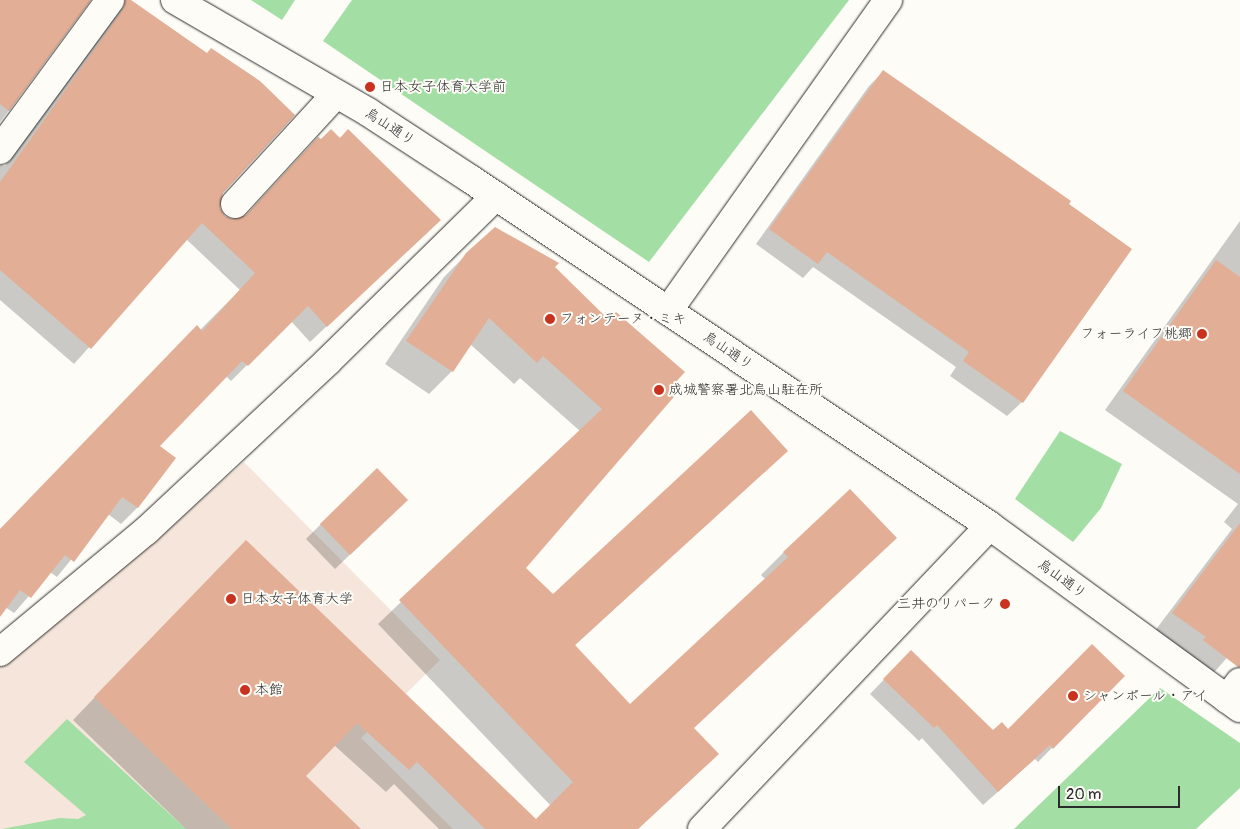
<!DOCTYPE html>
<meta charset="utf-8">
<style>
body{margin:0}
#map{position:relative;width:1240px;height:829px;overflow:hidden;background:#fdfcf7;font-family:Pangolin,"Klee One",sans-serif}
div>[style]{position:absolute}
.built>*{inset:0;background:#f5e5da}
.green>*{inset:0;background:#a3dea4}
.shadow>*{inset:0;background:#0003}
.building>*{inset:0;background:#e2ae96}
.roads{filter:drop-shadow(0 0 1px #2b2b2b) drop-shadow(0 0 1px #2b2b2b)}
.minor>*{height:28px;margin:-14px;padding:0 14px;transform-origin:14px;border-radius:14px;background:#fdfcf7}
.tertiary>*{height:28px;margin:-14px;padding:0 14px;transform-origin:14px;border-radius:14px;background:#fdfcf7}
.dots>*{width:14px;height:14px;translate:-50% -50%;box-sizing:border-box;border:2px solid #fdfcf7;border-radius:50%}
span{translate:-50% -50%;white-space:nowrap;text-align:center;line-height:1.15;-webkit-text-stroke:4px #fdfcf7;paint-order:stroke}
.poi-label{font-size:14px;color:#2b2b2b}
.left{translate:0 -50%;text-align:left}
.right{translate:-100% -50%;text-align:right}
.street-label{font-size:14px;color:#2b2b2b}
.scale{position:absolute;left:1058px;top:786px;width:122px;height:22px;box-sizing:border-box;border:2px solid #2b2b2b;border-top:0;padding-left:6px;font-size:15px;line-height:18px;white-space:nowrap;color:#2b2b2b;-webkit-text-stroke:4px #fdfcf7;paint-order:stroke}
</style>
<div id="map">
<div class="built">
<div style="clip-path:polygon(244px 462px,440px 660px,361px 738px,453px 829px,0 829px,0 665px,158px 538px)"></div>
</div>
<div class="green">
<div style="clip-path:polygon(251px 0,295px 0,282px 20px)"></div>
<div style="clip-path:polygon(352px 0,849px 0,649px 262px,323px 41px)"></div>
<div style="clip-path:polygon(1060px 431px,1122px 464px,1101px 508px,1073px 542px,1015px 499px)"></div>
<div style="clip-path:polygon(1160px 688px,1240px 743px,1240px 788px,1196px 829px,1014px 829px)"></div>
<div style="clip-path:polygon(67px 719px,186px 829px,2px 829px,60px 818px,78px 819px,86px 815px,24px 762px)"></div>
</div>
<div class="shadow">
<div style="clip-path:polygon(0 0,90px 0,0 122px)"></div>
<div style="clip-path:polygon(125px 5px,222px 193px,219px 208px,224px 217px,232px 221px,423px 236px,310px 342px,291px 321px,231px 381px,226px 376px,158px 446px,174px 459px,137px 508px,121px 524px,108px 514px,57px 577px,50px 572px,14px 613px,5px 607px,0 612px,0 530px,240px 290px,186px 239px,74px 364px,0 300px,0 165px,5px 166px,109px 21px)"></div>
<div style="clip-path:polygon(883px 72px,1130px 249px,1022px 402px,1007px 416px,950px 376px,956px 367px,813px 267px,803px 278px,756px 244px,869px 86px)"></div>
<div style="clip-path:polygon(1240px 221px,1240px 643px,1209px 678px,1154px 632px,1232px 529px,1224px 522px,1238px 504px,1105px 410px)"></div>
<div style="clip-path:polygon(467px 254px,553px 268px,609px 321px,683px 372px,524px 568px,553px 596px,786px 451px,574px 646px,630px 706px,765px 579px,761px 575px,784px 552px,895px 538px,693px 728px,695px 776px,638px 829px,439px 829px,394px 784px,386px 792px,334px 745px,304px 776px,357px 829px,186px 829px,73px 720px,223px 564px,536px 820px,551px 806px,378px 624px,580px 431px,520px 378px,514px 384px,470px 344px,452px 371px,429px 394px,385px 364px,444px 277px)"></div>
<div style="clip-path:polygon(392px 514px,335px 569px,306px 539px,321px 524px)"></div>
<div style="clip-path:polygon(897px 666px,993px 731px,1008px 731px,1123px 676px,1038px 762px,1035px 759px,983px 805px,922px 738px,919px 741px,870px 694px)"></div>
</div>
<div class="building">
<div style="clip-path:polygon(0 0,91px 0,9px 111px,0 104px)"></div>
<div style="clip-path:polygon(125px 0,131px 0,207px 53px,211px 48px,260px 81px,295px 115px,223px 193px,220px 208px,225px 216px,232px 219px,246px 215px,318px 137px,321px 139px,331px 129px,340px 138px,348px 129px,441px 220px,327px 327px,308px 306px,248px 366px,242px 361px,160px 446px,176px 458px,138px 508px,122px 497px,74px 562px,65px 555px,31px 598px,20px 590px,0 617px,0 529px,197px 325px,202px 331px,255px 273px,202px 223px,91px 349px,0 270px,0 182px,123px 9px)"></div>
<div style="clip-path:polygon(883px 70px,1071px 201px,1069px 204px,1132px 249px,1023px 403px,963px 361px,969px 352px,827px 252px,818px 264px,769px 229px)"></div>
<div style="clip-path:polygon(495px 227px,559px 263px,555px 267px,609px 320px,616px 312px,685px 372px,672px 386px,679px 391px,526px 568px,553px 594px,751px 410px,788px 451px,575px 645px,630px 704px,788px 557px,783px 552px,850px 489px,897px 538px,694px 728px,719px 754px,638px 829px,485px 829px,417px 762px,409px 770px,357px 723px,306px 776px,361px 829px,232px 829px,94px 697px,246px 540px,536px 819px,573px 782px,399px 600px,602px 409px,543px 356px,537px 363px,489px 318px,453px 372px,406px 341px,466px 253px)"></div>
<div style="clip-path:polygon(1216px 260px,1240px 277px,1240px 474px,1123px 391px)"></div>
<div style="clip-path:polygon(377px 468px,408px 500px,350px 555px,320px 524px)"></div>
<div style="clip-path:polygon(1240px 523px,1240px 667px,1238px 667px,1203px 640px,1206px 637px,1172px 613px)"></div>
<div style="clip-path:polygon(1092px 644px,1125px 676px,1053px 749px,1050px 745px,998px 792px,937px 725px,934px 728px,883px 679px,911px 650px,993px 730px,1002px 722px,1008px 729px)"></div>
</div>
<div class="roads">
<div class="minor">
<div style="left:0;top:150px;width:186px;rotate:-53.7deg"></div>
<div style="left:235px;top:204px;width:149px;rotate:-47.4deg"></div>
<div style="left:668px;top:311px;width:381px;rotate:-54.7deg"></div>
<div style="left:0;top:652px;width:190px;rotate:-39.7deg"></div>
<div style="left:146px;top:531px;width:248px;rotate:-43deg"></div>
<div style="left:327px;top:362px;width:237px;rotate:-44.5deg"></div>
<div style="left:1227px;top:699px;width:21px;rotate:-53deg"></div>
<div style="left:702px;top:829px;width:418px;rotate:-46.5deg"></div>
</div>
<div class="tertiary">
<div style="left:175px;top:0;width:223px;rotate:30.1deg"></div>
<div style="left:368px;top:112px;width:124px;rotate:33.2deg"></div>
<div style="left:472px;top:180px;width:623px;rotate:33.74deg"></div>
<div style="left:990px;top:526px;width:309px;rotate:36.1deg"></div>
</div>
</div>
<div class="dots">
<div style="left:370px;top:87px;background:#c8321e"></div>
<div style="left:550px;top:319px;background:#c8321e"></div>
<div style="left:1202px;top:334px;background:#c8321e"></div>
<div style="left:659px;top:390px;background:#c8321e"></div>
<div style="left:231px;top:599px;background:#c8321e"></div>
<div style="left:1005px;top:604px;background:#c8321e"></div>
<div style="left:245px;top:690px;background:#c8321e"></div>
<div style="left:1073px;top:696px;background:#c8321e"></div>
</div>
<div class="poi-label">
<span class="left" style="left:380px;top:87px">日本女子体育大学前</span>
<span class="left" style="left:560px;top:319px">フォンテーヌ・ミキ</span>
<span class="right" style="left:1192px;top:334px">フォーライフ桃郷</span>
<span class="left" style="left:669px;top:390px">成城警察署北烏山駐在所</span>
<span class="left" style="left:241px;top:599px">日本女子体育大学</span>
<span class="right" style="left:995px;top:604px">三井のリパーク</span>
<span class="left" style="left:255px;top:690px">本館</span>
<span class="left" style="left:1083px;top:696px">シャンポール・アイ</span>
</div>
<div class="street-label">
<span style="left:390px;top:127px;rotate:33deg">烏山通り</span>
<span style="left:728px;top:351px;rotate:34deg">烏山通り</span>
<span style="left:1062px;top:579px;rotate:36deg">烏山通り</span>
</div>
<div class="scale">20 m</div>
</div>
